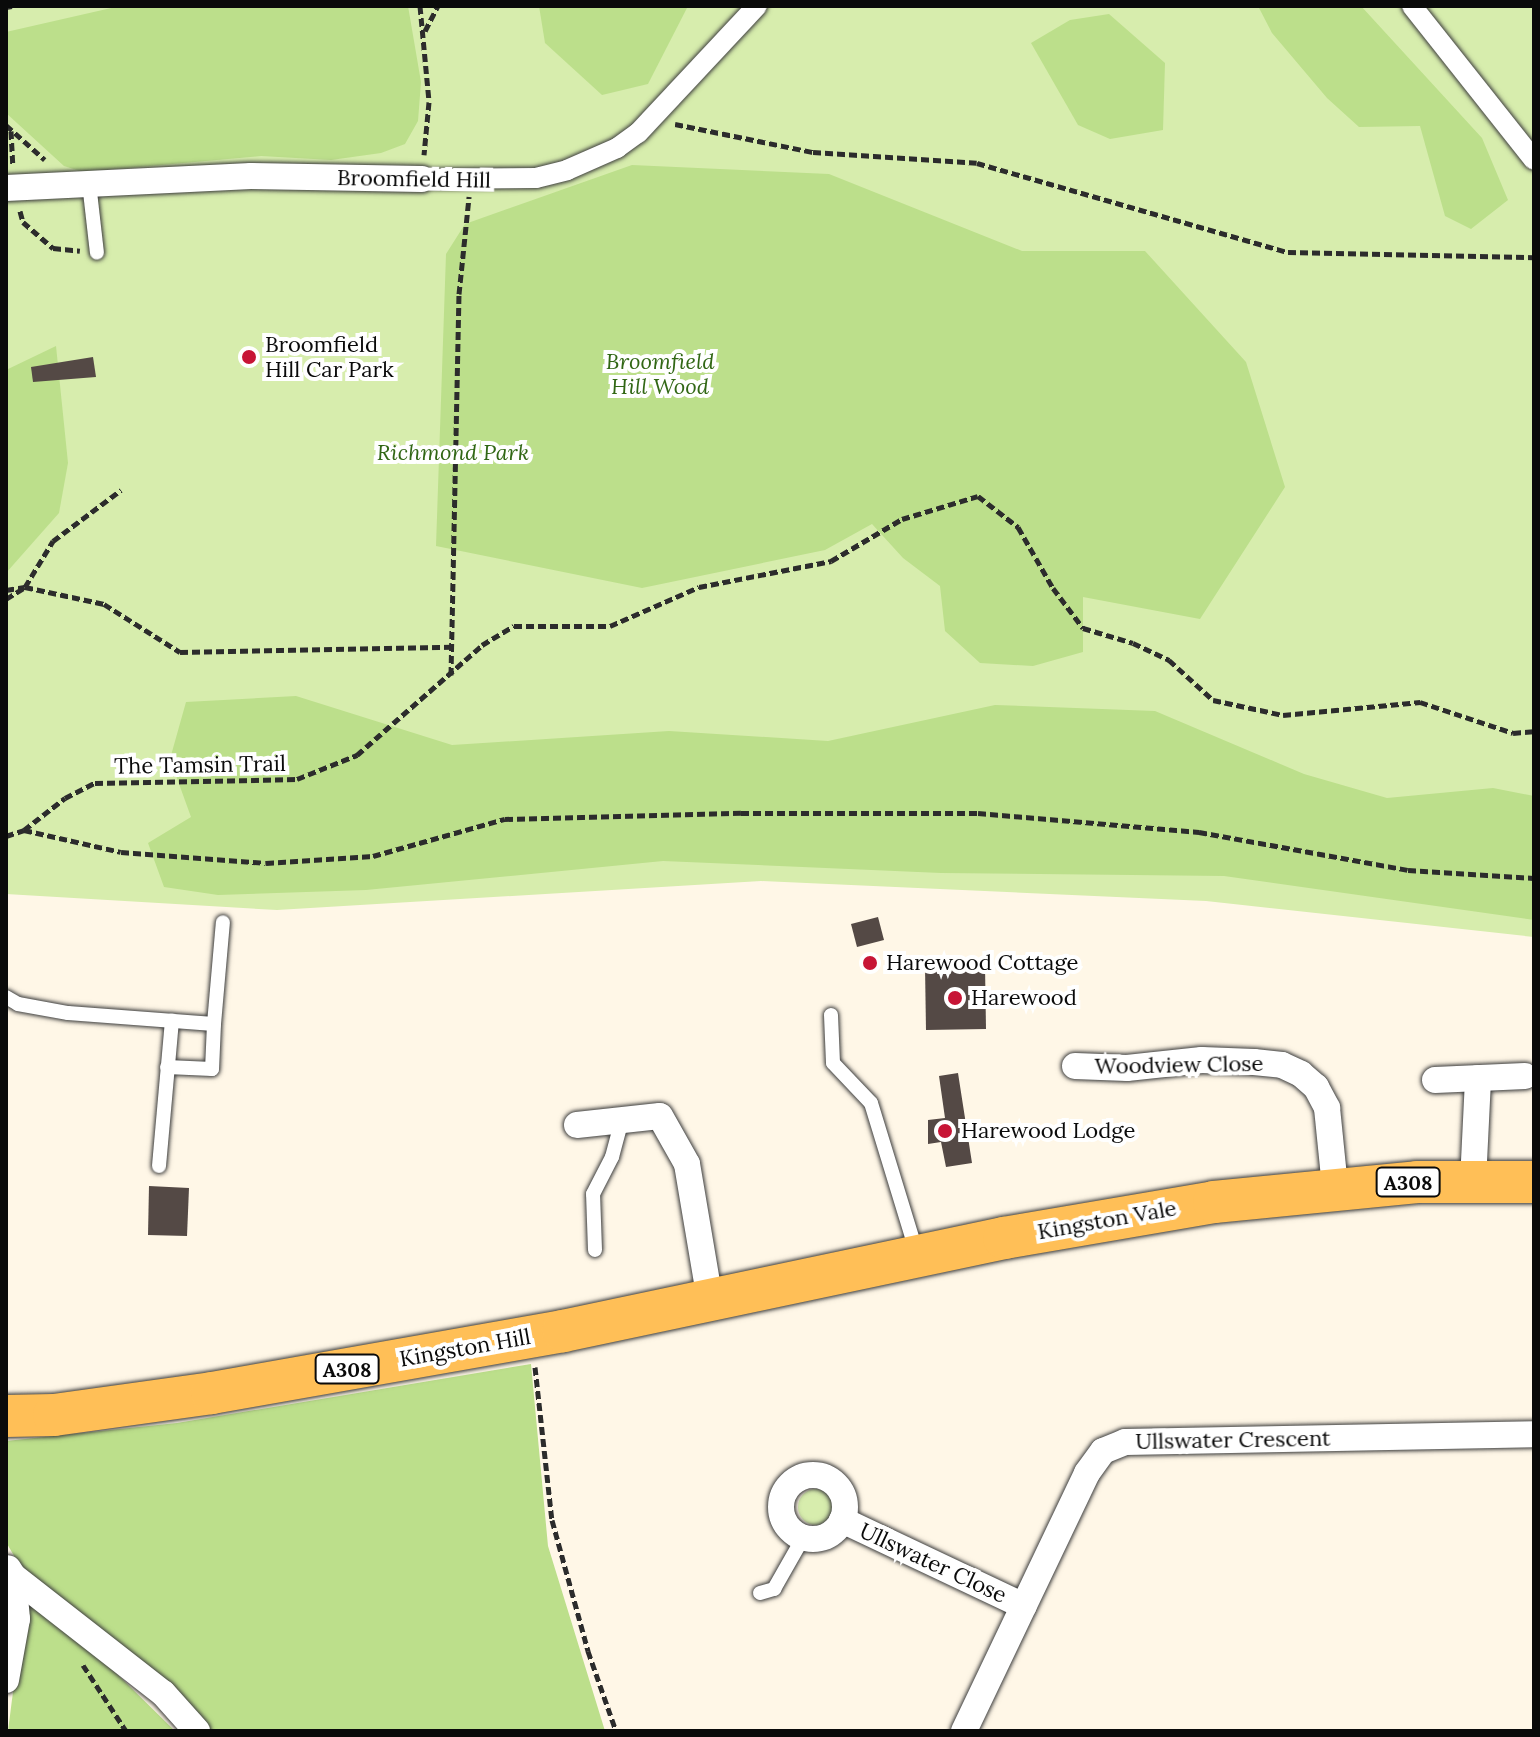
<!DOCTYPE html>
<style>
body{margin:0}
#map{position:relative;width:1540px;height:1737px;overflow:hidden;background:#fff7e7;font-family:Lora,serif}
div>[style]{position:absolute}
.green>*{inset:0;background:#d7edad}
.round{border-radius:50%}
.forest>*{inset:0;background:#bcdf8b}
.building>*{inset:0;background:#544945}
.path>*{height:5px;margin-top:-2.5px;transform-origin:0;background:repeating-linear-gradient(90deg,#2c2c2c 0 8px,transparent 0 12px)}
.roads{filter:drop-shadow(0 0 2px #3d3d3d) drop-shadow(0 0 2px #3d3d3d)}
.service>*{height:14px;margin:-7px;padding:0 7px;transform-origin:7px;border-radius:7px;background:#fff}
.pedestrian>*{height:20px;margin:-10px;padding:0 10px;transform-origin:10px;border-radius:10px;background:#fff}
.minor>*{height:26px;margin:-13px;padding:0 13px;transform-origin:13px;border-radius:13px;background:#fff}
.minor>.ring{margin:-13px;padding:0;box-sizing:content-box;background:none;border:26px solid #fff;border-radius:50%}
.primary>*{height:42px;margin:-21px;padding:0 21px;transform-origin:21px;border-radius:21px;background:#ffbf57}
.dots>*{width:22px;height:22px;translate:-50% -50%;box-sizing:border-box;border:4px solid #fff;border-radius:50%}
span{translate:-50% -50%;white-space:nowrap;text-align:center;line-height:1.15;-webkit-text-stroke:8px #fff;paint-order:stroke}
.shield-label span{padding:2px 6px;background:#fff;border:2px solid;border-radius:6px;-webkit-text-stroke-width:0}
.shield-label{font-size:20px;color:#0a0a0a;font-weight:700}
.street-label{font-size:22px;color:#0a0a0a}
.poi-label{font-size:22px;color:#0a0a0a}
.left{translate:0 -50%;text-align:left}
.park-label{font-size:22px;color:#316715;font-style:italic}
.frame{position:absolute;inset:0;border:8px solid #0a0a0a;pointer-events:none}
</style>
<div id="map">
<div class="green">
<div style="clip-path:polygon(6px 6px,1534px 6px,1534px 937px,1206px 901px,761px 881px,277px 910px,6px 894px)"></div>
<div class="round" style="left:798px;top:1489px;width:36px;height:36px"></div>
</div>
<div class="forest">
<div style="clip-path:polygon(120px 6px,408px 6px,421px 82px,418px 121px,405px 144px,381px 153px,331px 160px,261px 156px,83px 172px,64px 166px,6px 113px,6px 32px)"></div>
<div style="clip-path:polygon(539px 6px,688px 6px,648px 84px,602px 95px,545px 43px)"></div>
<div style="clip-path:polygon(1258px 6px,1361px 6px,1482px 138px,1508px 200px,1471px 229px,1445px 216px,1420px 126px,1359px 127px,1327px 98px,1272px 33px)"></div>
<div style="clip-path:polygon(1109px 14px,1165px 63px,1163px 130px,1110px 139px,1078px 125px,1031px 43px,1070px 20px)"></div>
<div style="clip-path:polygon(632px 165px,829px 174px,1022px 251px,1145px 251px,1246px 362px,1285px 487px,1200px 619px,1083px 597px,1083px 652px,1033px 666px,980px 663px,945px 631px,940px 586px,903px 558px,872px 524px,825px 550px,642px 588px,436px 546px,446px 254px,465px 224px)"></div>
<div style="clip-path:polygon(56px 346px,68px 463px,59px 513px,6px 573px,6px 370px)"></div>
<div style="clip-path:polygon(296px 696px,452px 745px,669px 731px,828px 741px,995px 705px,1155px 711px,1304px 774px,1387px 798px,1493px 788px,1534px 796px,1534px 920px,1224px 876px,941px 873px,663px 861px,366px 890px,218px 895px,164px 887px,148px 843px,191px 817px,170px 759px,186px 702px)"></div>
<div style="clip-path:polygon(531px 1364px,548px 1546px,605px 1731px,207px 1731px,24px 1573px,6px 1542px,6px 1441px,177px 1423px)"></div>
<div style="clip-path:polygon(25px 1598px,114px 1671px,175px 1731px,8px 1731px)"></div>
</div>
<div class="building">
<div style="clip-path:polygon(93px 357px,96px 377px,33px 382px,31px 367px)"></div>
<div style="clip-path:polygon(878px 917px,884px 940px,857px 947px,851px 924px)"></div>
<div style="clip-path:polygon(985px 966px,986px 1029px,926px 1030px,925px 967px)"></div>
<div style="clip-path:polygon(958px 1073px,972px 1163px,946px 1167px,941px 1142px,928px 1144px,928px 1120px,945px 1118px,939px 1076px)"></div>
<div style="clip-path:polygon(149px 1186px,189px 1188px,187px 1236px,148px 1235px)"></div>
</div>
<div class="path">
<div style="left:420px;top:6px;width:96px;rotate:84.6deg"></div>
<div style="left:429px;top:102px;width:53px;rotate:95.4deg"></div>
<div style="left:6px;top:7px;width:6px;rotate:-9deg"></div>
<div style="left:425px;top:31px;width:28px;rotate:-63deg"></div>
<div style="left:675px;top:124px;width:141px;rotate:11.5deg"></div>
<div style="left:813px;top:152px;width:164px;rotate:3.8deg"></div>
<div style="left:977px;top:163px;width:323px;rotate:16deg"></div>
<div style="left:1288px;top:252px;width:246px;rotate:1.2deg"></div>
<div style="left:6px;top:125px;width:52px;rotate:41.9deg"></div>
<div style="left:11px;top:131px;width:35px;rotate:87deg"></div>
<div style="left:20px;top:211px;width:11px;rotate:75deg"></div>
<div style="left:23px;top:222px;width:40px;rotate:41deg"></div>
<div style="left:53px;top:248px;width:27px;rotate:6deg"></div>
<div style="left:6px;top:590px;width:19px;rotate:-9deg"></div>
<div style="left:25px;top:587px;width:81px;rotate:12.1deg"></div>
<div style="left:104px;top:604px;width:90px;rotate:32.3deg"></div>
<div style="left:180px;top:652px;width:272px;rotate:-1.1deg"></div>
<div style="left:6px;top:599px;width:22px;rotate:-32deg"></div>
<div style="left:25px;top:587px;width:54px;rotate:-58.7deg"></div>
<div style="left:53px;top:541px;width:85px;rotate:-36.9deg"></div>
<div style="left:451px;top:675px;width:381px;rotate:-88.8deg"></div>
<div style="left:459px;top:294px;width:98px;rotate:-84.1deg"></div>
<div style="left:24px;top:830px;width:99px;rotate:12.8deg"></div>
<div style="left:121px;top:852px;width:145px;rotate:4.3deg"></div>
<div style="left:266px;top:863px;width:107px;rotate:-3.7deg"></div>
<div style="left:373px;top:856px;width:137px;rotate:-15.7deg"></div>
<div style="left:505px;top:819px;width:236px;rotate:-1.5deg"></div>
<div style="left:741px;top:813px;width:237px"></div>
<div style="left:978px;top:813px;width:222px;rotate:4.9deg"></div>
<div style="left:1199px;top:832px;width:212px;rotate:10.3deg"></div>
<div style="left:1408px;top:870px;width:126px;rotate:3.6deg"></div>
<div style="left:6px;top:836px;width:19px;rotate:-18deg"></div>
<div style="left:24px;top:830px;width:52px;rotate:-38deg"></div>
<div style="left:65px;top:798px;width:34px;rotate:-27deg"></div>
<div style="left:95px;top:783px;width:202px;rotate:-1.1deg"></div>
<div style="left:297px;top:779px;width:65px;rotate:-21.8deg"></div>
<div style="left:357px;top:755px;width:167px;rotate:-41.3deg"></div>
<div style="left:482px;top:645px;width:37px;rotate:-31deg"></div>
<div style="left:514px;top:626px;width:96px"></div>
<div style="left:610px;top:626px;width:97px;rotate:-23.7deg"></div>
<div style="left:699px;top:587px;width:135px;rotate:-11.1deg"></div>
<div style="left:831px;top:561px;width:82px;rotate:-30.6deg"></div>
<div style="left:902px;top:519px;width:79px;rotate:-16.8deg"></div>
<div style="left:978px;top:496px;width:51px;rotate:37.8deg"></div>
<div style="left:1018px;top:527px;width:70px;rotate:60.2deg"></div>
<div style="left:1053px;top:588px;width:50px;rotate:53.1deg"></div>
<div style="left:1083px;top:628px;width:52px;rotate:16.7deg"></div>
<div style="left:1133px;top:643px;width:40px;rotate:25deg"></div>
<div style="left:1169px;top:660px;width:59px;rotate:42.3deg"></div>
<div style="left:1213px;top:700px;width:72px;rotate:12.1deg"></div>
<div style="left:1283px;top:715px;width:138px;rotate:-5.4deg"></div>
<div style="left:1420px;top:702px;width:98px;rotate:18.4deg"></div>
<div style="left:1513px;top:733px;width:21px;rotate:-5deg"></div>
<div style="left:535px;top:1367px;width:154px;rotate:83.7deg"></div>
<div style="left:552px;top:1520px;width:136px;rotate:74.6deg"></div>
<div style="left:588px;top:1651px;width:85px;rotate:70.7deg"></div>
<div style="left:83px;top:1665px;width:79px;rotate:56.9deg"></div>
</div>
<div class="roads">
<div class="service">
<div style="left:89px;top:183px;width:70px;rotate:83.5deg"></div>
<div style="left:6px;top:997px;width:14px;rotate:30deg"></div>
<div style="left:18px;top:1004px;width:51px;rotate:10.2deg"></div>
<div style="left:68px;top:1013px;width:146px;rotate:4.3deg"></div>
<div style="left:214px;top:1024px;width:45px;rotate:92.5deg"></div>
<div style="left:212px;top:1069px;width:45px;rotate:-177.5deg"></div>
<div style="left:831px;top:1015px;width:48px;rotate:87.6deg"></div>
<div style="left:833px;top:1063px;width:55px;rotate:46.5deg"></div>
<div style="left:871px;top:1103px;width:157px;rotate:73deg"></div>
<div style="left:214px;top:1024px;width:102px;rotate:-85deg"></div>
<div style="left:159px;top:1166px;width:146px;rotate:-84.9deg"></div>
<div style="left:595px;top:1250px;width:56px;rotate:-92deg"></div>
<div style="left:593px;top:1194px;width:42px;rotate:-62.8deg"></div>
<div style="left:612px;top:1157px;width:38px;rotate:-75deg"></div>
<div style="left:760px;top:1593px;width:15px;rotate:-16deg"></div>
<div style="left:774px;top:1589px;width:59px;rotate:-60.4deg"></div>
</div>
<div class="pedestrian">
<div style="left:1412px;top:6px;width:196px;rotate:51.6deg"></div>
<div style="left:422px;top:179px;width:114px;rotate:-0.5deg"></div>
<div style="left:536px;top:178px;width:32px;rotate:-14deg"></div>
<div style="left:567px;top:170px;width:55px;rotate:-23.7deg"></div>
<div style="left:617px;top:148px;width:26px;rotate:-36deg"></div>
<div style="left:638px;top:133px;width:174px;rotate:-46.9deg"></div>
</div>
<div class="minor">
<div style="left:6px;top:188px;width:245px;rotate:-2.8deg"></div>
<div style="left:251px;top:176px;width:171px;rotate:1deg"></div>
<div style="left:1075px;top:1066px;width:52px;rotate:2.2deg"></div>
<div style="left:1127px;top:1068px;width:75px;rotate:-6.1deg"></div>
<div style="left:1202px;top:1060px;width:52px;rotate:2.2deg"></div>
<div style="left:1254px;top:1062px;width:28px;rotate:6deg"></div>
<div style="left:1282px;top:1065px;width:21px;rotate:25deg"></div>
<div style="left:1301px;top:1074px;width:20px;rotate:41deg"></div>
<div style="left:1316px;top:1087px;width:24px;rotate:62deg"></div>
<div style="left:1327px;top:1108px;width:79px;rotate:84.2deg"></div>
<div style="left:1435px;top:1080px;width:90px;rotate:-2.5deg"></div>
<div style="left:577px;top:1125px;width:83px;rotate:-6.2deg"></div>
<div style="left:660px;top:1116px;width:55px;rotate:60.6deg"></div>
<div style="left:687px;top:1164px;width:138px;rotate:80.4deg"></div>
<div style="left:1473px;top:1182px;width:104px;rotate:-87.2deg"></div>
<div class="ring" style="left:781px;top:1475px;width:38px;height:38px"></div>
<div style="left:842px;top:1520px;width:201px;rotate:25.3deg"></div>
<div style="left:13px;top:1576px;width:190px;rotate:38deg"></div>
<div style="left:163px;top:1693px;width:51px;rotate:48.2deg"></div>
<div style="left:6px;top:1680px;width:62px;rotate:-79.8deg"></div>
<div style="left:17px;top:1619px;width:43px;rotate:-95.3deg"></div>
<div style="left:13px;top:1576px;width:9px;rotate:-122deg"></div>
<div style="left:964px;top:1731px;width:286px;rotate:-64.5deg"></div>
<div style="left:1087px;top:1473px;width:27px;rotate:-54deg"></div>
<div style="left:1103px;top:1451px;width:24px;rotate:-22deg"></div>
<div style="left:1125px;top:1442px;width:409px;rotate:-1.1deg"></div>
</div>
<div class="primary">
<div style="left:6px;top:1416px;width:48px;rotate:-1.2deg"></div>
<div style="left:54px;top:1415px;width:160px;rotate:-7.9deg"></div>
<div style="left:212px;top:1393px;width:356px;rotate:-10deg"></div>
<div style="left:563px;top:1331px;width:451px;rotate:-11.9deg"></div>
<div style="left:1004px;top:1238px;width:213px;rotate:-9.7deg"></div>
<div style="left:1214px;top:1202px;width:204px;rotate:-5.6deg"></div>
<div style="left:1417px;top:1182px;width:117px"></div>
</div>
</div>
<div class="dots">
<div style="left:249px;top:357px;background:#c71536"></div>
<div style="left:870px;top:963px;background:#c71536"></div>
<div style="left:955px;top:998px;background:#c71536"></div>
<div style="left:945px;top:1131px;background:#c71536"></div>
</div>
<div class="shield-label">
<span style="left:1408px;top:1182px">A308</span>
<span style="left:347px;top:1369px">A308</span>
</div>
<div class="street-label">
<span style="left:414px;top:179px;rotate:1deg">Broomfield Hill</span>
<span style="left:200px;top:765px;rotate:-1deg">The Tamsin Trail</span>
<span style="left:1179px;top:1065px;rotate:-1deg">Woodview Close</span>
<span style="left:1107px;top:1220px;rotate:-10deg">Kingston Vale</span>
<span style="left:465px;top:1348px;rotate:-10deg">Kingston Hill</span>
<span style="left:1233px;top:1440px;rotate:-1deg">Ullswater Crescent</span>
<span style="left:933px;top:1563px;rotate:25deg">Ullswater Close</span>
</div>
<div class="poi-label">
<span class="left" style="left:265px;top:357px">Broomfield<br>Hill Car Park</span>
<span class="left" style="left:886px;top:963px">Harewood Cottage</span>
<span class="left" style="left:971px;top:998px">Harewood</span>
<span class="left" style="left:961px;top:1131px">Harewood Lodge</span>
</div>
<div class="park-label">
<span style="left:660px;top:374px">Broomfield<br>Hill Wood</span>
<span style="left:453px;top:453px">Richmond Park</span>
</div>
<div class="frame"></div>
</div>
